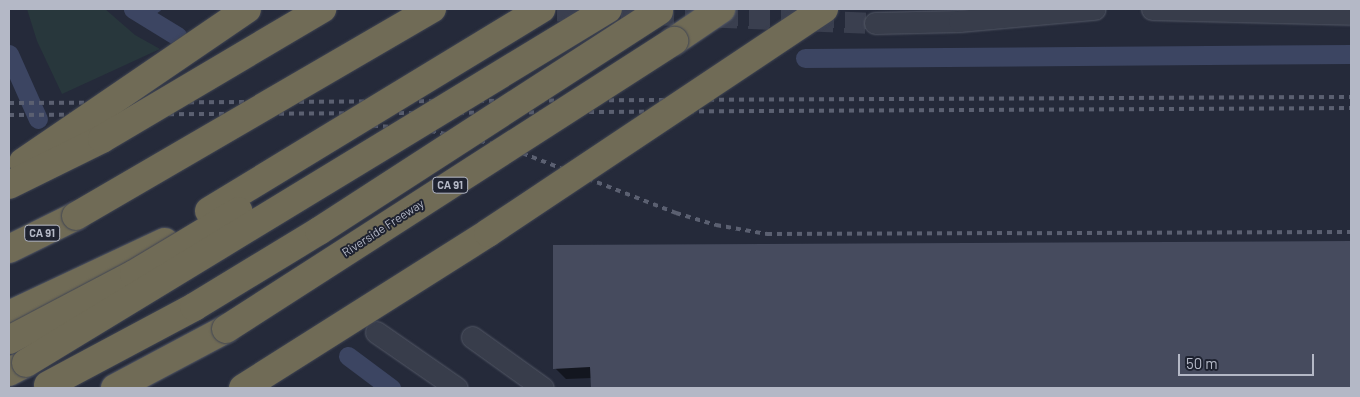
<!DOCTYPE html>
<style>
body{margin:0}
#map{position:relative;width:1360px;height:397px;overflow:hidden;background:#252a3a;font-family:Barlow,sans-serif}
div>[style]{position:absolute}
.green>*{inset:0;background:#28373c}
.shadow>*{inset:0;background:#0007}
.stream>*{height:5.5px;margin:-2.75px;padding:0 2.75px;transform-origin:2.75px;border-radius:2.75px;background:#3c4562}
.canal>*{height:19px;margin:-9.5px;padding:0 9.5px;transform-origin:9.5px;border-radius:9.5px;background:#3c4562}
.building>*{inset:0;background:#464b5e}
.minor-tunnel>*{height:21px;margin-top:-10.5px;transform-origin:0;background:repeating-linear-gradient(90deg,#3a3f4f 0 21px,transparent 0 32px)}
.roads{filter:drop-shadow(0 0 1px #535866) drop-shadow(0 0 1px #535866)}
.minor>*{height:21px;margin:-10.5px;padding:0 10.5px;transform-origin:10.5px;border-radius:10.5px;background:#383d4b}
.highway>*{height:28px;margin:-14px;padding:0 14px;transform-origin:14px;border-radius:14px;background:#706b56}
.rail>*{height:4px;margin-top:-2px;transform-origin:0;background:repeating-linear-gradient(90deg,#5b6071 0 5px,transparent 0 10px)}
.bridges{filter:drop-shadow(0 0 1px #404553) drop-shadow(0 0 1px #404553)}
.highway-bridge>*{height:28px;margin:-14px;padding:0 14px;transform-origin:14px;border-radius:14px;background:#706b56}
span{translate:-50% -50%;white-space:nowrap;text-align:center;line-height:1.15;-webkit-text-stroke:4px #1e2230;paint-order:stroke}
.shield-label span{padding:1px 4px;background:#1e2230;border:1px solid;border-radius:4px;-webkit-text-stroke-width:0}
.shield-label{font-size:11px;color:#b4b8c6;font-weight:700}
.street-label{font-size:12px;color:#b4b8c6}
.frame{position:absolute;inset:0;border:10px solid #b4b8c6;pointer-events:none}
.scale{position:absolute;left:1178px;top:354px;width:136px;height:22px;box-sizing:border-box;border:2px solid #b4b8c6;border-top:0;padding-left:6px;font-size:15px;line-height:18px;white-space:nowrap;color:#b4b8c6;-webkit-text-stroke:4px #1e2230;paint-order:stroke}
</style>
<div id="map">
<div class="green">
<div style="clip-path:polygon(27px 9px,105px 9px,135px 35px,160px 49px,62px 94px,37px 41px)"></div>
</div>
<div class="shadow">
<div style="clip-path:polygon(1351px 243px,1351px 388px,593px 388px,592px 378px,566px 379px,555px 368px,554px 246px)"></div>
</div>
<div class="stream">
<div style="left:146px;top:18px;width:15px;rotate:-37deg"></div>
</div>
<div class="canal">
<div style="left:133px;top:9px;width:52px;rotate:31.5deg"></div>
<div style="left:9px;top:54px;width:71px;rotate:66deg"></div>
<div style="left:805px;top:58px;width:546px;rotate:-0.42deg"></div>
<div style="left:348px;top:356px;width:54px;rotate:36.7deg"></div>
</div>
<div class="building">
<div style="clip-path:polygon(1351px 241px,1351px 388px,591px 388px,590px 367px,553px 369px,553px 245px)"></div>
</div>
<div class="minor-tunnel">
<div style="left:525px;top:9px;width:350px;rotate:2.3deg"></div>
</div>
<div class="roads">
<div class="minor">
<div style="left:1152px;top:9px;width:199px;rotate:1.4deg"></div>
<div style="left:875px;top:23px;width:84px;rotate:-1.4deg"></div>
<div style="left:959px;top:21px;width:136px;rotate:-5.1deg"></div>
<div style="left:376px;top:332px;width:98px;rotate:34.7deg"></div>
<div style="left:472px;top:337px;width:87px;rotate:35.7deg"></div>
</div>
<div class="highway">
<div style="left:674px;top:41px;width:57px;rotate:-34.2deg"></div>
<div style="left:9px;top:249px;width:75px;rotate:-26.2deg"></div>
<div style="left:9px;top:315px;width:172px;rotate:-25.1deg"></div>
<div style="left:9px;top:372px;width:19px;rotate:-28deg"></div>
<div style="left:115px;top:388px;width:126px;rotate:-28deg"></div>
</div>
</div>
<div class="rail">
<div style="left:9px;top:103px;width:1342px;rotate:-0.26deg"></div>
<div style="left:9px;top:115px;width:1342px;rotate:-0.3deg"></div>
<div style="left:363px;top:125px;width:58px;rotate:3.9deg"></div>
<div style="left:421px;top:129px;width:85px;rotate:11.6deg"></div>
<div style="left:504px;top:146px;width:185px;rotate:21.3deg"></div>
<div style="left:676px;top:213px;width:42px;rotate:16.7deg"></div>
<div style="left:716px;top:225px;width:52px;rotate:10deg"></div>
<div style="left:767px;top:234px;width:584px;rotate:-0.2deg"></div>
</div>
<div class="bridges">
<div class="highway-bridge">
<div style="left:23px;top:162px;width:271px;rotate:-34.3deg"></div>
<div style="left:9px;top:185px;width:104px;rotate:-26.3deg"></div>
<div style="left:102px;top:139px;width:256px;rotate:-30.6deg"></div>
<div style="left:209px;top:211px;width:389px;rotate:-31.3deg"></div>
<div style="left:76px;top:216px;width:412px;rotate:-30.2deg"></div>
<div style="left:226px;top:329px;width:533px;rotate:-32.74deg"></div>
<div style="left:9px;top:340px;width:141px;rotate:-27.8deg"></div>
<div style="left:134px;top:274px;width:122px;rotate:-31deg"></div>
<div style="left:26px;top:363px;width:681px;rotate:-31.31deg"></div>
<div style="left:48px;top:385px;width:166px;rotate:-28.1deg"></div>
<div style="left:194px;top:307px;width:146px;rotate:-31.3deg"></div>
<div style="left:319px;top:231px;width:405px;rotate:-32.9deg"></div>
<div style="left:243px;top:388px;width:290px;rotate:-32.3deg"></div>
<div style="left:488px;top:233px;width:404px;rotate:-33.7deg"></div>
</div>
</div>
<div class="shield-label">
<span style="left:450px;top:185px">CA 91</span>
<span style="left:42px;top:233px">CA 91</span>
</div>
<div class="street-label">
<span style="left:383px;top:228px;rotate:-33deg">Riverside Freeway</span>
</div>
<div class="frame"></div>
<div class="scale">50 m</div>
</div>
